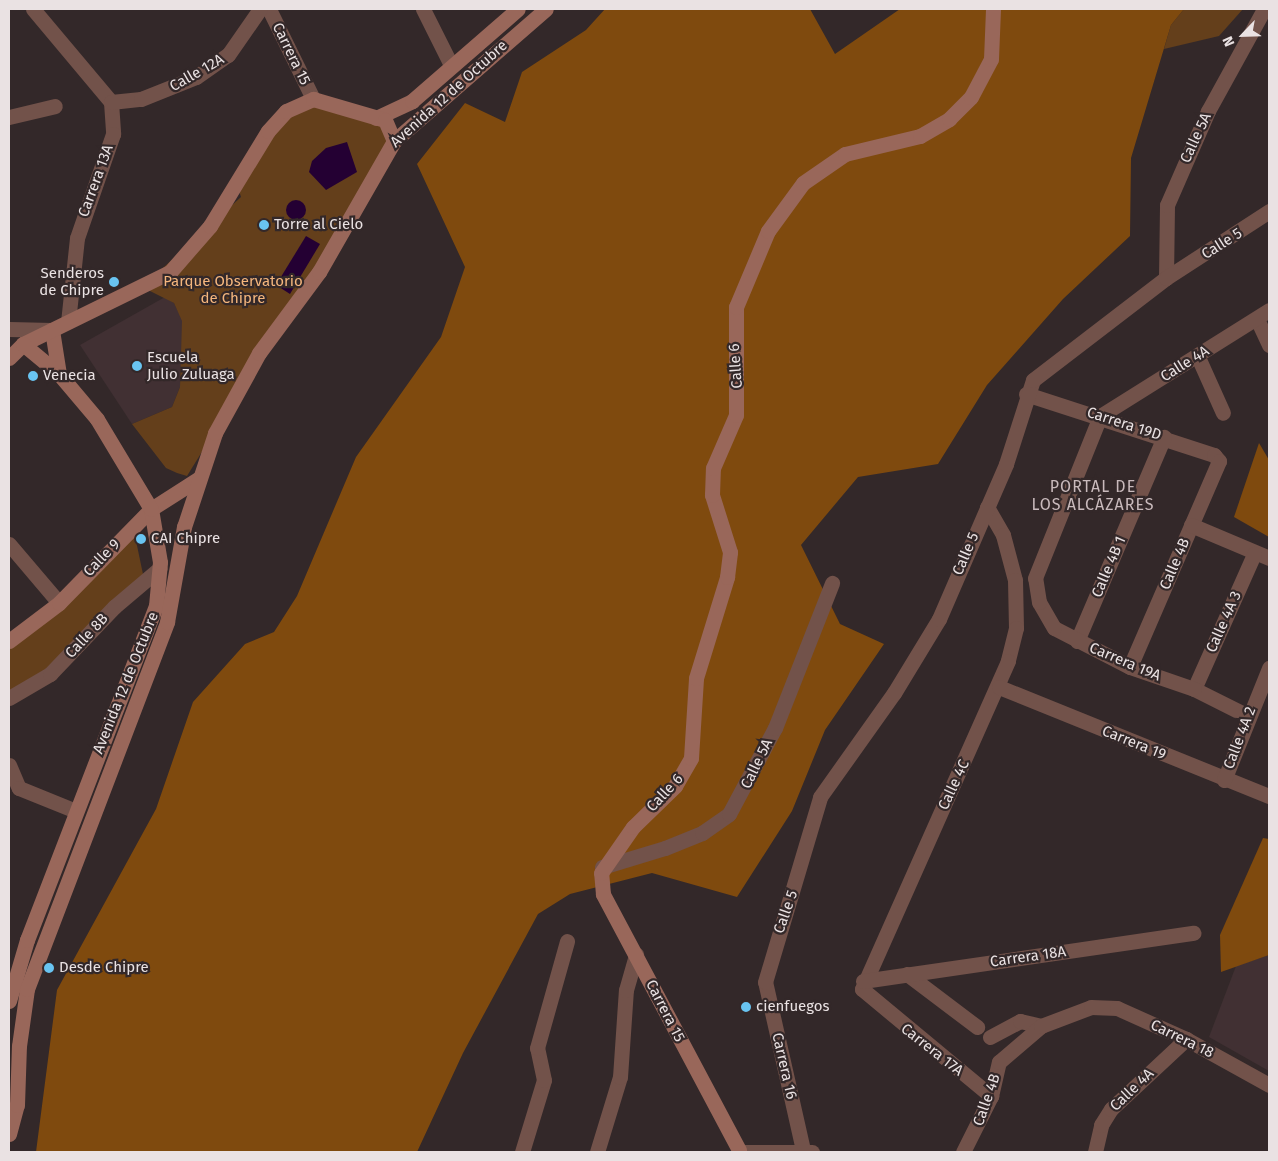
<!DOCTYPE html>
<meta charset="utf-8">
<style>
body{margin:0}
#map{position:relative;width:1278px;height:1161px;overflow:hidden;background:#332829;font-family:"Fira Sans",sans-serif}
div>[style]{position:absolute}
.built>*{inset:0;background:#413033}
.green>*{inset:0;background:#643f1b}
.forest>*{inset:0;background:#7f4a0e}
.water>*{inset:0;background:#240033}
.round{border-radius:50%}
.minor>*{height:15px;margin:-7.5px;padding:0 7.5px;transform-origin:7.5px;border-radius:7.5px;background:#72524a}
.tertiary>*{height:15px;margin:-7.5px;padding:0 7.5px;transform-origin:7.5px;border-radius:7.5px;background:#72524a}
.secondary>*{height:15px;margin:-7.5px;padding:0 7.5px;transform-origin:7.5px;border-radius:7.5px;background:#99675a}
.dots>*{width:14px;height:14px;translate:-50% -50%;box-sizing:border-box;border:2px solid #332829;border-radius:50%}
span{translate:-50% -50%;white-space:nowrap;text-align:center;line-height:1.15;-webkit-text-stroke:4.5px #332829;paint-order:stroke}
.street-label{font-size:15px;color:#eae2e3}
.poi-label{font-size:15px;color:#eae2e3}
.left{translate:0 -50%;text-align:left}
.right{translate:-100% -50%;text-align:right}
.park-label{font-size:15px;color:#f5b67d}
.neighbourhood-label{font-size:16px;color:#c9babc;letter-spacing:1px}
.frame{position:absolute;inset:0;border:10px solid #eae2e3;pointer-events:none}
.north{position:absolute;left:1218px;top:10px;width:50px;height:50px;-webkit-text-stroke:4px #332829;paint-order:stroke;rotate:246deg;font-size:14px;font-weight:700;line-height:20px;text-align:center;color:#eae2e3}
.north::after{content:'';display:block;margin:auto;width:18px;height:22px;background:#eae2e3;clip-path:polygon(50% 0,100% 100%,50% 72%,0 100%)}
</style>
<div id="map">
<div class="built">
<div style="clip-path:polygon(165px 297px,174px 303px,183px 321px,180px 387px,172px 407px,132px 424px,80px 345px)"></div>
<div style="clip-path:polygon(1269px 955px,1269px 1071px,1209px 1037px,1236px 966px)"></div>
</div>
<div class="green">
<div style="clip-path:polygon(1184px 9px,1243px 9px,1219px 36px,1164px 49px,1171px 25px)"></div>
<div style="clip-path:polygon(313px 99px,376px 118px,394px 141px,187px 476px,177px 473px,166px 468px,132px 424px,172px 407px,180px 387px,182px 321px,174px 303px,142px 287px,241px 197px,237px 184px,268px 131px)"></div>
<div style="clip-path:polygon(135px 536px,144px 579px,73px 651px,9px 698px,9px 641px)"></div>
</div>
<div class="forest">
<div style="clip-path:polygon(605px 9px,810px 9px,835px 54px,900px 9px,1184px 9px,1171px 25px,1131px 158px,1130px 236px,1063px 299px,987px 385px,938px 464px,858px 477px,801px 545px,840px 624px,884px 644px,825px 730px,792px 811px,737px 897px,652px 873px,570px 894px,538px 914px,463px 1053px,417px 1152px,36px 1152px,57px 990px,156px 809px,193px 702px,245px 644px,274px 632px,297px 596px,356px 457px,441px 337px,465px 267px,417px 164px,465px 103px,505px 122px,522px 72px,586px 30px)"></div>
<div style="clip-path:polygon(1259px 443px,1269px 460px,1269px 537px,1234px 517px)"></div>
<div style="clip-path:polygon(1263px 838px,1269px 839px,1269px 955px,1221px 972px,1220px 935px)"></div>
</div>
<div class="water">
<div style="clip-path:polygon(347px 142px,357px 172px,326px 190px,309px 172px,312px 161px,326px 148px)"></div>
<div class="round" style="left:286px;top:200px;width:20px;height:20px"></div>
<div style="clip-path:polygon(306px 236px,320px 244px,290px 294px,276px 285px)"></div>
</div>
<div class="minor">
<div style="left:33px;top:9px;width:121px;rotate:50deg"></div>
<div style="left:111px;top:102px;width:32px;rotate:86deg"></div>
<div style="left:113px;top:134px;width:110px;rotate:109.1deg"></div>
<div style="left:77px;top:238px;width:84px;rotate:96.1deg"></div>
<div style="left:269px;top:9px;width:100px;rotate:63.9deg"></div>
<div style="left:423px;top:9px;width:63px;rotate:63.4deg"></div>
<div style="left:111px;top:102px;width:30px;rotate:-6deg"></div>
<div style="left:141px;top:99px;width:59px;rotate:-21.8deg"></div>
<div style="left:196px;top:77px;width:39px;rotate:-35deg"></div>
<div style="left:228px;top:55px;width:56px;rotate:-55.2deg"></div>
<div style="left:9px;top:117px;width:47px;rotate:-13.4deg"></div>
<div style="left:1166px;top:278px;width:73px;rotate:-89.2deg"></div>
<div style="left:1167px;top:205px;width:103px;rotate:-66.4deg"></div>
<div style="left:1208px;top:111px;width:116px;rotate:-61.2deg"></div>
<div style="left:1257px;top:319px;width:29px;rotate:65deg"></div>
<div style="left:1198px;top:357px;width:61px;rotate:65.9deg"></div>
<div style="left:1026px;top:394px;width:198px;rotate:18deg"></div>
<div style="left:1214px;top:455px;width:8px;rotate:50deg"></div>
<div style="left:1219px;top:461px;width:224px;rotate:113.4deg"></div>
<div style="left:987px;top:507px;width:32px;rotate:60deg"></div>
<div style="left:1003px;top:535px;width:47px;rotate:75.1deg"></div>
<div style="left:1015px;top:580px;width:48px;rotate:88.8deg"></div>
<div style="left:1016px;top:628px;width:34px;rotate:104deg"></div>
<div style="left:1008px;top:661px;width:359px;rotate:114deg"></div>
<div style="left:862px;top:989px;width:168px;rotate:39.7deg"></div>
<div style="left:1191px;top:525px;width:85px;rotate:22.9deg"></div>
<div style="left:9px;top:544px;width:77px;rotate:49.7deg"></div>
<div style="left:1077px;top:641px;width:222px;rotate:-66.9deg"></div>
<div style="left:999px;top:687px;width:291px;rotate:22deg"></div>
<div style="left:1194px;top:689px;width:148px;rotate:-66deg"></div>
<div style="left:9px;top:698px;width:48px;rotate:-30.3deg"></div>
<div style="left:50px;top:674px;width:93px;rotate:-46.3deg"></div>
<div style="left:114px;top:607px;width:60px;rotate:-40.3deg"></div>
<div style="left:1248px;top:716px;width:60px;rotate:-153.4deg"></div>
<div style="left:1194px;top:689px;width:68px;rotate:-161deg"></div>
<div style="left:1130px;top:667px;width:85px;rotate:-152.8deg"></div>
<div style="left:1054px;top:628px;width:30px;rotate:-120deg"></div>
<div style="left:1039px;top:602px;width:24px;rotate:-99deg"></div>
<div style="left:1035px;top:578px;width:175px;rotate:-68.1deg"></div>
<div style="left:1100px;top:416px;width:199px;rotate:-32.1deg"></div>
<div style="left:9px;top:765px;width:25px;rotate:67deg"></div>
<div style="left:19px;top:788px;width:61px;rotate:22deg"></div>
<div style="left:1224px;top:780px;width:121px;rotate:-68.1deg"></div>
<div style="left:602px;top:867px;width:66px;rotate:-16.8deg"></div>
<div style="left:665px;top:848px;width:40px;rotate:-22deg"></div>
<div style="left:702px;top:833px;width:33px;rotate:-35deg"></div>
<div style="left:729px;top:814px;width:98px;rotate:-61.9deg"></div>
<div style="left:775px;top:728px;width:156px;rotate:-68.5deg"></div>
<div style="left:907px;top:974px;width:88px;rotate:37.1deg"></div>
<div style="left:863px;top:981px;width:334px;rotate:-8.3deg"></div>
<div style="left:990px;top:1037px;width:34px;rotate:-28deg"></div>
<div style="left:1020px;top:1021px;width:22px;rotate:13deg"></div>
<div style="left:522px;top:1152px;width:75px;rotate:-73deg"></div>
<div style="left:544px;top:1080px;width:33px;rotate:-102deg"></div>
<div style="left:537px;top:1048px;width:111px;rotate:-74.3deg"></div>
<div style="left:597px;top:1152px;width:78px;rotate:-73deg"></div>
<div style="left:620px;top:1077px;width:87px;rotate:-86.1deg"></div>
<div style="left:626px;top:990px;width:37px;rotate:-74deg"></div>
<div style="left:1095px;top:1152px;width:28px;rotate:-77deg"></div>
<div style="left:1101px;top:1125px;width:19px;rotate:-58deg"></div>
<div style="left:1111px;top:1109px;width:103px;rotate:-43deg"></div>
</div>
<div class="tertiary">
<div style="left:9px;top:329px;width:43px;rotate:1.3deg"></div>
<div style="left:803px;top:1150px;width:172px;rotate:-102.7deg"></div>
<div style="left:765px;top:982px;width:193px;rotate:-73.4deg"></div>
<div style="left:820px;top:797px;width:128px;rotate:-54.6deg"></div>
<div style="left:894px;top:693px;width:87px;rotate:-58.7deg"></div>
<div style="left:939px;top:619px;width:169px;rotate:-66.6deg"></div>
<div style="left:1006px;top:464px;width:88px;rotate:-72.2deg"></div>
<div style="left:1033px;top:380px;width:168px;rotate:-37.5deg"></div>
<div style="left:1166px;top:278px;width:123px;rotate:-33deg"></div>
<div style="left:738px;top:1152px;width:74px"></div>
<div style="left:963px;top:1152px;width:63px;rotate:-63.4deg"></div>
<div style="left:991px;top:1096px;width:35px;rotate:-77deg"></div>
<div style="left:999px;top:1062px;width:55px;rotate:-40.6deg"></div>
<div style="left:1041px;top:1026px;width:53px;rotate:-20.8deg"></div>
<div style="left:1091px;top:1007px;width:26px;rotate:2deg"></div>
<div style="left:1117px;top:1008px;width:76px;rotate:24.2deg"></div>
<div style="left:1186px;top:1039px;width:95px;rotate:29deg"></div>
</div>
<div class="secondary">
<div style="left:376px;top:118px;width:40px;rotate:-25deg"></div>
<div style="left:412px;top:101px;width:140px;rotate:-41deg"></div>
<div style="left:52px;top:330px;width:45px;rotate:81deg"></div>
<div style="left:9px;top:358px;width:20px;rotate:-45deg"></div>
<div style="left:23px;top:344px;width:164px;rotate:-26.1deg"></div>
<div style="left:170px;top:272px;width:61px;rotate:-49deg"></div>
<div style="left:210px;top:226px;width:111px;rotate:-58.6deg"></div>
<div style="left:268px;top:131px;width:27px;rotate:-48deg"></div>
<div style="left:286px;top:111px;width:30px;rotate:-24deg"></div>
<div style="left:313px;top:99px;width:75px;rotate:16.3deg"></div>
<div style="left:385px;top:120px;width:23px;rotate:67deg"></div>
<div style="left:9px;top:641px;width:63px;rotate:-37.2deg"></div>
<div style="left:59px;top:603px;width:132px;rotate:-45.6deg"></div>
<div style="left:151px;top:509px;width:56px;rotate:-32.6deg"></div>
<div style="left:9px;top:1001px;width:64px;rotate:-73.6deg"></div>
<div style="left:27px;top:940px;width:358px;rotate:-68.9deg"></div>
<div style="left:156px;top:606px;width:44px;rotate:-84.8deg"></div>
<div style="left:160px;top:562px;width:54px;rotate:-99.6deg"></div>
<div style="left:151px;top:509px;width:105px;rotate:-121deg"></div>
<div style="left:97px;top:419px;width:59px;rotate:-130.2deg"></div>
<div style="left:59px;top:374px;width:47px;rotate:-140.2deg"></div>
<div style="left:9px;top:1134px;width:30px;rotate:-75deg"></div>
<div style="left:17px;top:1105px;width:59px;rotate:-88.1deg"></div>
<div style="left:19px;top:1046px;width:58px;rotate:-82deg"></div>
<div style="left:27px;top:989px;width:393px;rotate:-69.1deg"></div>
<div style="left:167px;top:622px;width:97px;rotate:-79.9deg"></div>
<div style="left:184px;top:527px;width:99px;rotate:-71.7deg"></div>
<div style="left:215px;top:433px;width:91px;rotate:-61.2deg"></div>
<div style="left:259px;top:353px;width:101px;rotate:-53.5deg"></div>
<div style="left:319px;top:272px;width:151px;rotate:-60.2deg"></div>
<div style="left:394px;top:141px;width:201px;rotate:-41deg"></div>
<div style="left:739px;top:1150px;width:290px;rotate:-118deg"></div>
<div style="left:603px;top:894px;width:21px;rotate:-95deg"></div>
<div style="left:601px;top:873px;width:56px;rotate:-55.2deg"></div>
<div style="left:633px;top:827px;width:59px;rotate:-44.3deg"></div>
<div style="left:675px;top:786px;width:32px;rotate:-60deg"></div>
<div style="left:691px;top:758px;width:80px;rotate:-86.4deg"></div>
<div style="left:696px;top:678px;width:106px;rotate:-72.9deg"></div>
<div style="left:727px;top:577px;width:25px;rotate:-83deg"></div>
<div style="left:730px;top:552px;width:60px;rotate:-107.5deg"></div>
<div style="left:712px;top:495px;width:27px;rotate:-88deg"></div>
<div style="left:713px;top:468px;width:58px;rotate:-66.5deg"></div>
<div style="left:736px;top:415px;width:108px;rotate:-90deg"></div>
<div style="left:736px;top:307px;width:82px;rotate:-67.2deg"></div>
<div style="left:768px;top:231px;width:59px;rotate:-53.9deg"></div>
<div style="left:803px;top:183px;width:51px;rotate:-34.6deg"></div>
<div style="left:845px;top:154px;width:77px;rotate:-13.5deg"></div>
<div style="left:920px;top:136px;width:34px;rotate:-30deg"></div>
<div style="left:949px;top:119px;width:31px;rotate:-45deg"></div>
<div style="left:971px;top:97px;width:43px;rotate:-62.2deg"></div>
<div style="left:991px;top:59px;width:50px;rotate:-87.7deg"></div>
</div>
<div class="dots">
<div style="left:264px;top:225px;background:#69c4f1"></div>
<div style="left:114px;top:282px;background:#69c4f1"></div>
<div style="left:137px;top:366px;background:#69c4f1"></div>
<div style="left:33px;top:376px;background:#69c4f1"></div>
<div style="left:141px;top:539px;background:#69c4f1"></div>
<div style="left:49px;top:968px;background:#69c4f1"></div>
<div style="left:746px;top:1007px;background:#69c4f1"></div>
</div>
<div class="street-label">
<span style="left:291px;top:54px;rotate:64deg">Carrera 15</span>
<span style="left:197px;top:73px;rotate:-30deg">Calle 12A</span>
<span style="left:449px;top:94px;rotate:-42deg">Avenida 12 de Octubre</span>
<span style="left:1196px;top:138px;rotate:-65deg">Calle 5A</span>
<span style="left:96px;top:181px;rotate:-70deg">Carrera 13A</span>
<span style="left:1222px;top:244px;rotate:-32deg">Calle 5</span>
<span style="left:1185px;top:364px;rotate:-32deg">Calle 4A</span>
<span style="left:736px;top:366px;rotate:-94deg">Calle 6</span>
<span style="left:1124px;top:424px;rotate:18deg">Carrera 19D</span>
<span style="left:966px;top:554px;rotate:-67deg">Calle 5</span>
<span style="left:102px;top:558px;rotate:-46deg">Calle 9</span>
<span style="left:1175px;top:564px;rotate:-67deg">Calle 4B</span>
<span style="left:1109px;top:567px;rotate:-67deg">Calle 4B 1</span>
<span style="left:1224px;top:622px;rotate:-66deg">Calle 4A 3</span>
<span style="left:87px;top:636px;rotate:-47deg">Calle 8B</span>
<span style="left:1125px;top:662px;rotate:23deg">Carrera 19A</span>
<span style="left:126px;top:683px;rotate:-68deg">Avenida 12 de Octubre</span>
<span style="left:1240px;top:738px;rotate:-69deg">Calle 4A 2</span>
<span style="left:1134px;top:743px;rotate:22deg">Carrera 19</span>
<span style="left:757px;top:764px;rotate:-64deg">Calle 5A</span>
<span style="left:954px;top:785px;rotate:-65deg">Calle 4C</span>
<span style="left:665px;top:793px;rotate:-47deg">Calle 6</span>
<span style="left:786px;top:912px;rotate:-71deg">Calle 5</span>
<span style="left:1028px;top:957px;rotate:-8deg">Carrera 18A</span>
<span style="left:665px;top:1011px;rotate:63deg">Carrera 15</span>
<span style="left:1182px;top:1039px;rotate:26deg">Carrera 18</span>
<span style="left:932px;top:1050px;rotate:38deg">Carrera 17A</span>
<span style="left:784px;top:1066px;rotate:77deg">Carrera 16</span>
<span style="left:1132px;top:1090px;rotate:-44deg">Calle 4A</span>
<span style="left:987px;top:1100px;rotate:-71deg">Calle 4B</span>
</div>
<div class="poi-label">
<span class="left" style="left:274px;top:225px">Torre al Cielo</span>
<span class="right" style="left:104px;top:282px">Senderos<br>de Chipre</span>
<span class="left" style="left:147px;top:366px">Escuela<br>Julio Zuluaga</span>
<span class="left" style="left:43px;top:376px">Venecia</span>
<span class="left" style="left:151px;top:539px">CAI Chipre</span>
<span class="left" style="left:59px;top:968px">Desde Chipre</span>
<span class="left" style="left:756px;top:1007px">cienfuegos</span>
</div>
<div class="park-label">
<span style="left:233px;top:290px">Parque Observatorio<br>de Chipre</span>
</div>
<div class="neighbourhood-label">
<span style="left:1093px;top:496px">PORTAL DE<br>LOS ALCÁZARES</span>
</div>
<div class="frame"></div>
<div class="north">N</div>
</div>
